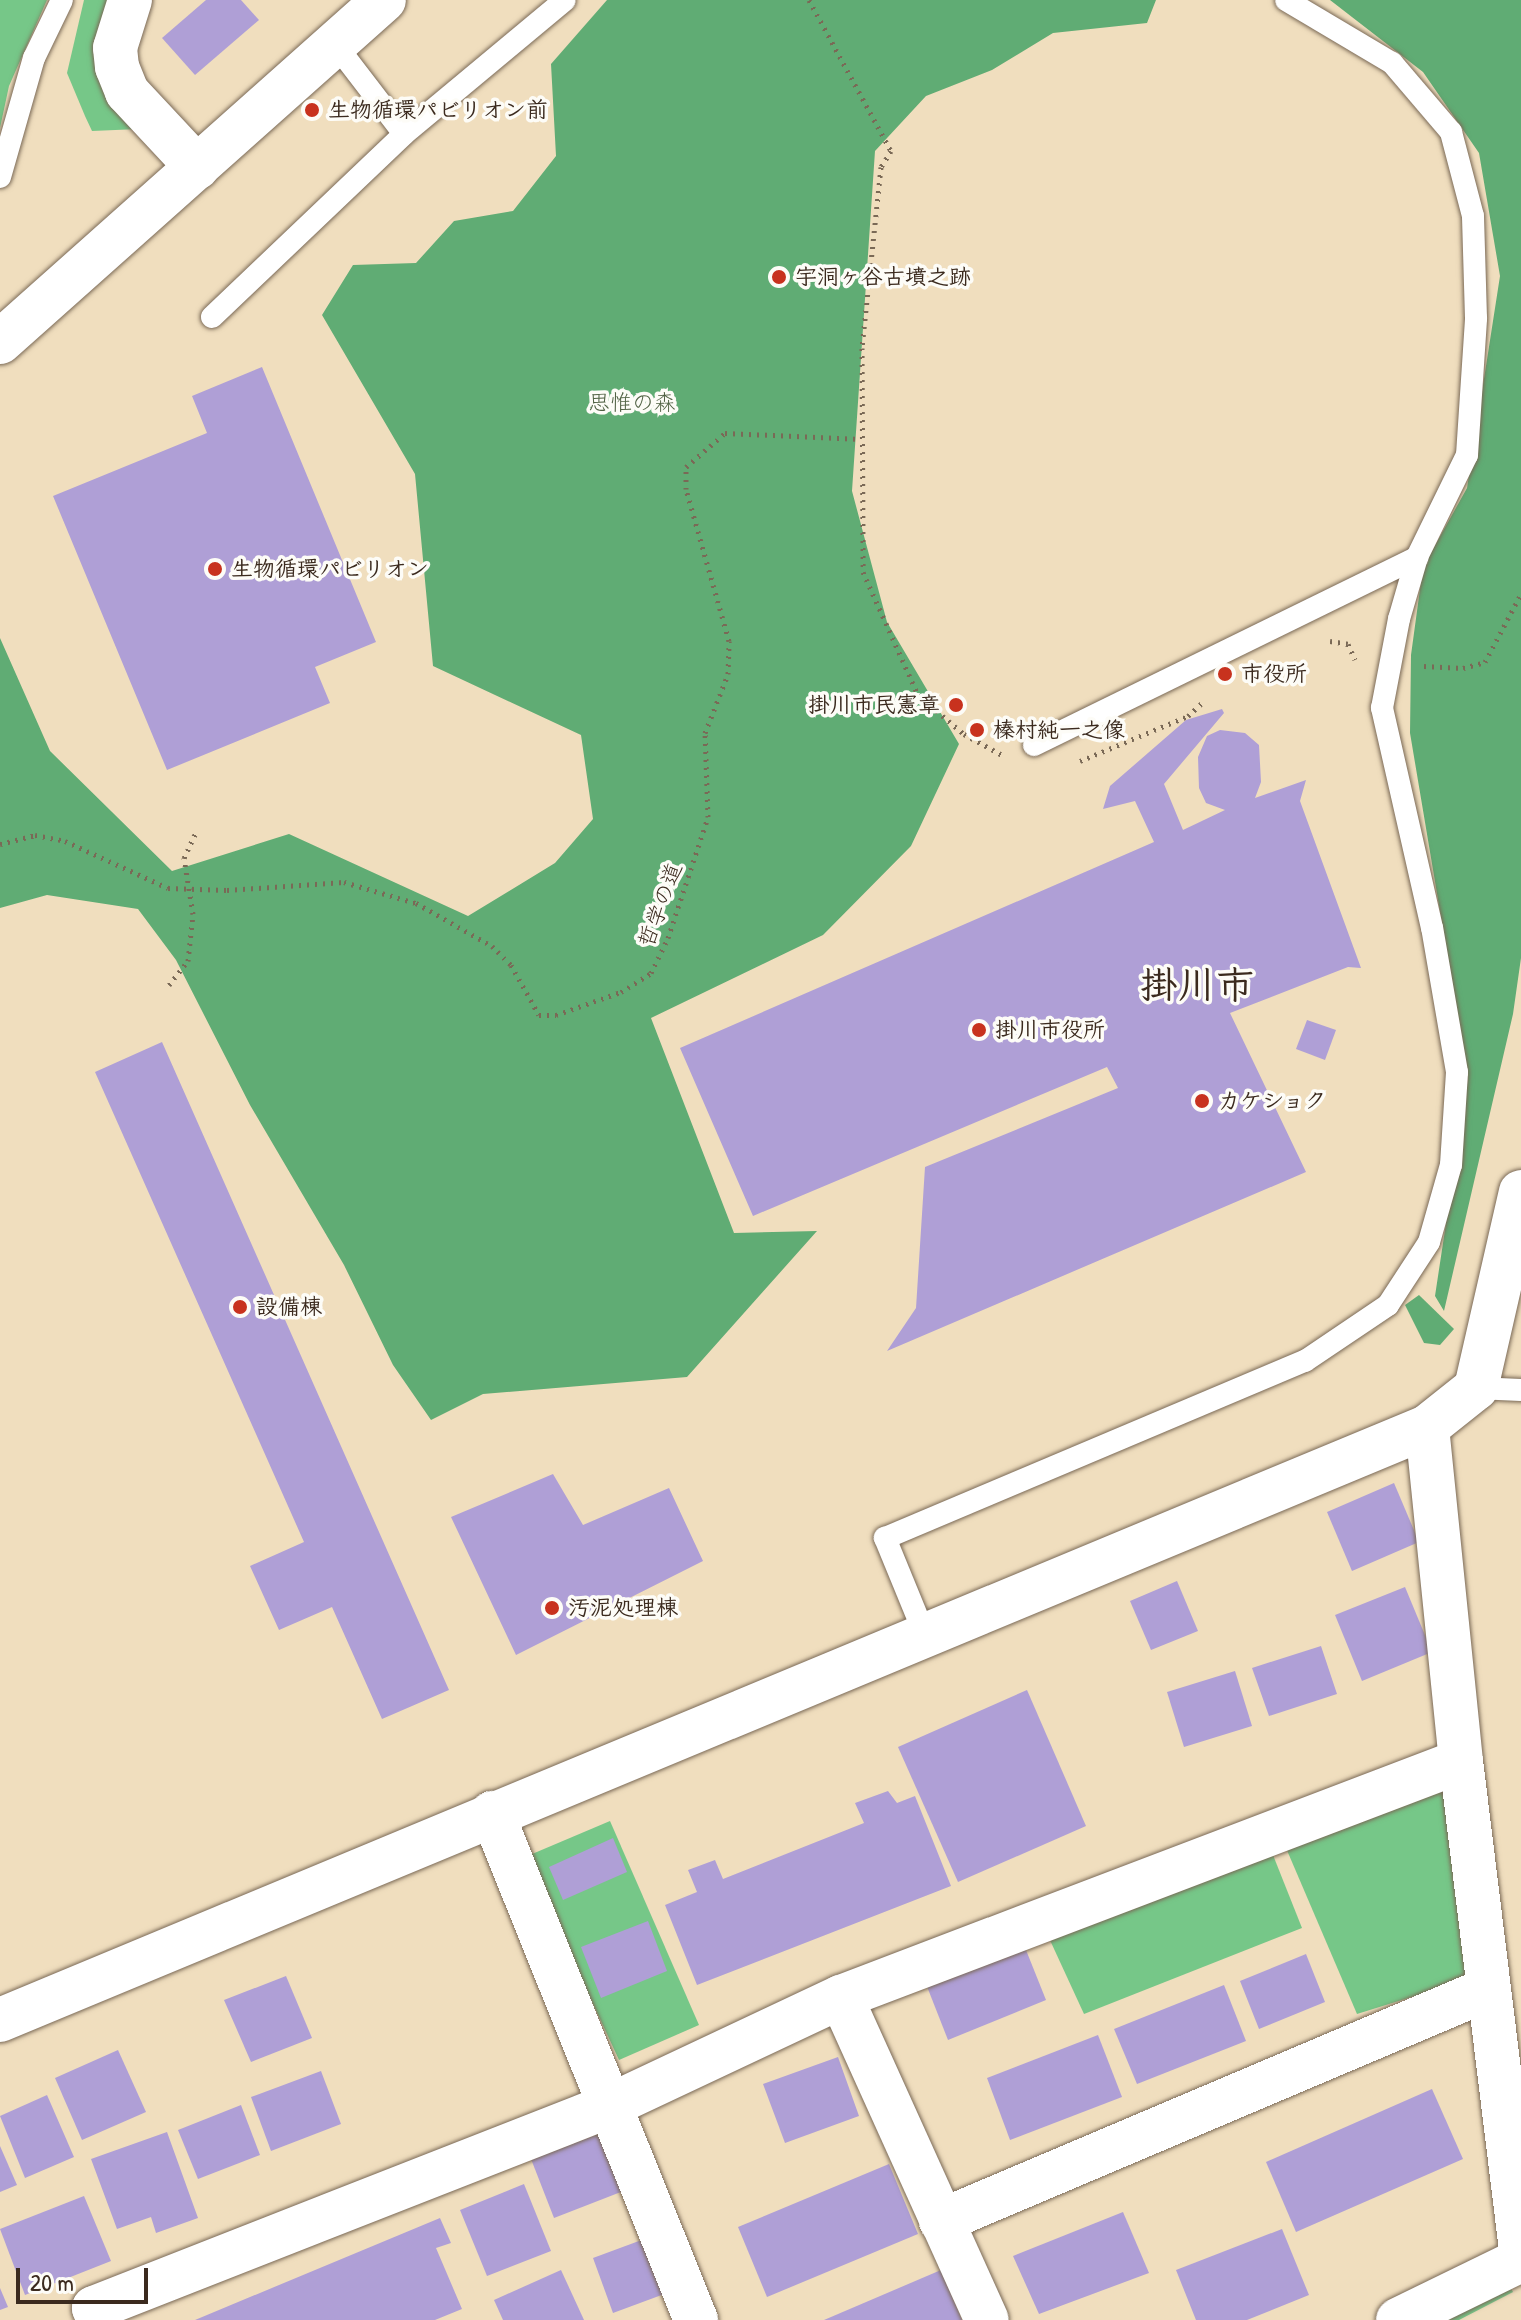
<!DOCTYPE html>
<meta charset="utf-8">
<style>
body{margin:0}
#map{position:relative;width:1521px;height:2320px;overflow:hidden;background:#f0debe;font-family:"Patrick Hand","Klee One",sans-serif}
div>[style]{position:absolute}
.green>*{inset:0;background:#76c788}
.forest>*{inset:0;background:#60ac74}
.building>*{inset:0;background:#af9fd6}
.path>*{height:5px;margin-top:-2.5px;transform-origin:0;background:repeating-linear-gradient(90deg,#7a6956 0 2px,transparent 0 8px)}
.roads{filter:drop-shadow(0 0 2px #7a6956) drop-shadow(0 0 2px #7a6956)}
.lane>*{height:22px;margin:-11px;padding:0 11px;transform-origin:11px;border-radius:11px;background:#fff}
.street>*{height:44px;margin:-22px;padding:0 22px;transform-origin:22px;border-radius:22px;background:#fff}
.secondary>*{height:44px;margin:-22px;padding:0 22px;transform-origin:22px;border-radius:22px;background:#fff}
.dots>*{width:22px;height:22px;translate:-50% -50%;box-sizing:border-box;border:4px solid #fdfcf7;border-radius:50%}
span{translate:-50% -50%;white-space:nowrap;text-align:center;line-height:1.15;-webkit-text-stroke:7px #fdfcf7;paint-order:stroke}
.poi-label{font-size:22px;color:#3b2a1e;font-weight:700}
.left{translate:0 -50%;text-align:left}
.right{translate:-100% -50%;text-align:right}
.park-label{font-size:22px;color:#506143}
.street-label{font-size:22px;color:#3b2a1e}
.town-label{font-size:38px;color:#3b2a1e;font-weight:700}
.scale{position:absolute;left:16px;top:2268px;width:132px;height:36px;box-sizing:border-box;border:4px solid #3b2a1e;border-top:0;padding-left:10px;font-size:24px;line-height:28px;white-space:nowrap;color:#3b2a1e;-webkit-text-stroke:6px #fdfcf7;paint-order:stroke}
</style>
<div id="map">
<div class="green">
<div style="clip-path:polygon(0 0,47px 0,9px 86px,0 128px)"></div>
<div style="clip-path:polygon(84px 0,114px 0,139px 129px,92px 131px,85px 116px,67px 73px)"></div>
<div style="clip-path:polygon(1448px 1787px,1466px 1980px,1357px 2014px,1286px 1848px)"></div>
<div style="clip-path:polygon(610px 1821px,699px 2025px,619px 2060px,525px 1857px)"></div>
<div style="clip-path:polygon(1271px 1850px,1302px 1928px,1084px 2014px,1049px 1938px)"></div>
<div style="clip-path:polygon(1509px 2285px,1513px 2292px,1459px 2320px,1423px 2320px)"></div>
</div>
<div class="forest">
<div style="clip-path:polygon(607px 0,1156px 0,1147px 23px,1053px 33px,992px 70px,926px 96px,875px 151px,852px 491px,887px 622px,959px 744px,911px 846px,823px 935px,651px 1018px,734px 1233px,817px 1231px,687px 1377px,483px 1394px,431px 1420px,393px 1365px,344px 1265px,250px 1105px,176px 960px,138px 909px,47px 895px,0 908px,0 638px,50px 751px,172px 871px,289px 834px,468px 916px,555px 863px,593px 819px,581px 735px,433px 666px,415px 474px,322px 315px,353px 265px,416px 263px,454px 221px,513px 211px,556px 156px,551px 64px)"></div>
<div style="clip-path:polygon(1330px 0,1521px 0,1521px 958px,1513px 1014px,1444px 1311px,1435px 1296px,1468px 1078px,1410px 733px,1411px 655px,1423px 567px,1467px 488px,1500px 276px,1479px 153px,1423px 72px)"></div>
<div style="clip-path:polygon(1419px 1295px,1454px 1329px,1440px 1345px,1424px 1343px,1405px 1305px)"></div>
</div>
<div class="building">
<div style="clip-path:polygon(206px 0,241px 0,259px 20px,195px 75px,162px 38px)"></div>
<div style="clip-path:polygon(262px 367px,376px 642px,315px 667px,330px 703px,167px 770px,53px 496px,207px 433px,192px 396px)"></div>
<div style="clip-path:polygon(1222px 709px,1224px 713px,1164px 784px,1183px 830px,1225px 810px,1206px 803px,1199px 788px,1198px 757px,1207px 736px,1220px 730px,1245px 733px,1259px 745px,1261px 782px,1255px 798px,1306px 780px,1300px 801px,1361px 968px,1348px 967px,1230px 1013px,1306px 1172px,887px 1351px,916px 1308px,925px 1167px,1118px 1088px,1107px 1067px,753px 1216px,680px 1048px,1154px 842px,1135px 801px,1103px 809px,1110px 786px,1186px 720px)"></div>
<div style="clip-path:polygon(1307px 1020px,1336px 1030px,1325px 1060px,1296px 1049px)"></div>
<div style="clip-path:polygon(162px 1042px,449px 1690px,382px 1719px,332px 1607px,279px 1630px,250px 1566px,304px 1542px,95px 1072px)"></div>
<div style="clip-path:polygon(553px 1474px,583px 1525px,669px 1488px,703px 1561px,516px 1655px,451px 1517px)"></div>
<div style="clip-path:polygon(1394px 1483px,1419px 1542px,1352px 1571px,1327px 1512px)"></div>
<div style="clip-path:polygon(1177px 1581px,1198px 1631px,1151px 1650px,1130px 1601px)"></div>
<div style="clip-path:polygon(1405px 1587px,1432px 1652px,1362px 1681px,1335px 1615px)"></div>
<div style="clip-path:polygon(1321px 1646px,1337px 1694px,1269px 1716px,1252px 1668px)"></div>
<div style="clip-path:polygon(1235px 1671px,1252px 1726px,1184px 1747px,1167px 1692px)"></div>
<div style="clip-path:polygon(1027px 1690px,1086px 1826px,958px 1882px,898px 1747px)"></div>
<div style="clip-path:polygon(888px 1791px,897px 1803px,915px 1796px,951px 1886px,697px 1985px,665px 1905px,697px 1892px,688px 1870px,715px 1860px,723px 1879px,864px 1823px,855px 1803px)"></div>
<div style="clip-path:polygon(613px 1838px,627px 1872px,563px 1900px,549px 1867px)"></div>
<div style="clip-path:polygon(648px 1921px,667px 1971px,601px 1998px,581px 1947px)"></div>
<div style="clip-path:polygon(1024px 1945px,1046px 2000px,948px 2040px,926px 1984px)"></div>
<div style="clip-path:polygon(1306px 1954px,1325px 2002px,1259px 2029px,1240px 1981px)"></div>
<div style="clip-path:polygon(286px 1976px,312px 2038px,251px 2062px,224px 2000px)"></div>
<div style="clip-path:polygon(1224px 1985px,1246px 2041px,1137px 2084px,1114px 2029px)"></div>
<div style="clip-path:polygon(1098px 2035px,1122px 2097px,1010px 2140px,987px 2078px)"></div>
<div style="clip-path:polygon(118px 2050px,146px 2112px,82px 2140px,55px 2078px)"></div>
<div style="clip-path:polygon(838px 2057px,859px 2116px,785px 2143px,763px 2084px)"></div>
<div style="clip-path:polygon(321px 2071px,341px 2124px,271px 2151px,251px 2097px)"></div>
<div style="clip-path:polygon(1432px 2089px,1463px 2159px,1296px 2232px,1266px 2162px)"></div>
<div style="clip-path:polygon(47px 2095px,74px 2157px,25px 2178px,0 2116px)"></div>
<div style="clip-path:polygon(241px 2105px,260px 2155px,198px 2179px,178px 2130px)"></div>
<div style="clip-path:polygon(167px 2132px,198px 2218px,156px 2233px,151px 2217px,117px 2229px,91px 2159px)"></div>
<div style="clip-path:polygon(604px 2132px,626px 2190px,554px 2218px,531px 2159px)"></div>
<div style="clip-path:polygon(0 2146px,17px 2185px,0 2192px)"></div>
<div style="clip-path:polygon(889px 2164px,918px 2234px,767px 2297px,738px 2227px)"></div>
<div style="clip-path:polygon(524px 2184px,551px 2251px,487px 2276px,460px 2210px)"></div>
<div style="clip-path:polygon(84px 2196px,111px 2261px,25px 2295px,0 2229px)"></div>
<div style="clip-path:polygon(1123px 2212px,1149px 2273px,1039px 2314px,1013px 2256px)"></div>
<div style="clip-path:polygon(440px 2218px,451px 2243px,436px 2248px,462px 2309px,435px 2320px,195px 2320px)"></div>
<div style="clip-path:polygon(1282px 2229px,1309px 2295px,1247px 2320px,1196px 2320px,1176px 2270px)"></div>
<div style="clip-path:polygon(647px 2238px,667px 2293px,613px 2313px,593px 2258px)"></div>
<div style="clip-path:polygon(561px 2270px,584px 2320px,503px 2320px,494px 2300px)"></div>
<div style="clip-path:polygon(941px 2270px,962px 2320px,824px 2320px)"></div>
<div style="clip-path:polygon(0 2288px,8px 2307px,0 2310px)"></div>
</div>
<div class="path">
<div style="left:809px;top:0;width:172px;rotate:61.5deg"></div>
<div style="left:891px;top:151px;width:19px;rotate:122deg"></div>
<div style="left:881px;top:167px;width:182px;rotate:96deg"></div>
<div style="left:862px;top:348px;width:224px;rotate:89.7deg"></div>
<div style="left:863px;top:572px;width:135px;rotate:65.9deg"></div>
<div style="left:918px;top:695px;width:60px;rotate:40.3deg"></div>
<div style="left:964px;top:734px;width:43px;rotate:28.9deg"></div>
<div style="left:1330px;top:641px;width:18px;rotate:9deg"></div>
<div style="left:1348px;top:644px;width:17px;rotate:66deg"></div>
<div style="left:1424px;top:666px;width:39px;rotate:3deg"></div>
<div style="left:1463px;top:668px;width:23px;rotate:-15deg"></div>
<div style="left:1485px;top:662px;width:77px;rotate:-62.1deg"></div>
<div style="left:1080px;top:761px;width:117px;rotate:-22.6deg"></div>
<div style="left:1188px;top:716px;width:21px;rotate:-43deg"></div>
<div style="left:0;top:844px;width:36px;rotate:-14deg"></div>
<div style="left:35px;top:835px;width:31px;rotate:11deg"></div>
<div style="left:65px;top:841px;width:113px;rotate:24.5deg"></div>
<div style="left:168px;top:888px;width:59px;rotate:1.9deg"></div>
<div style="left:227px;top:890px;width:117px;rotate:-3.9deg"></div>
<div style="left:344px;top:882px;width:75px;rotate:16.3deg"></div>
<div style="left:416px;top:903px;width:87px;rotate:29.5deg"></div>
<div style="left:492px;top:946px;width:27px;rotate:45deg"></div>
<div style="left:511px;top:965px;width:57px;rotate:60.8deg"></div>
<div style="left:539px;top:1015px;width:17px"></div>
<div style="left:556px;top:1015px;width:69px;rotate:-19.5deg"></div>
<div style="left:621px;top:992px;width:36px;rotate:-32deg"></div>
<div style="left:651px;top:973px;width:39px;rotate:-64deg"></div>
<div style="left:668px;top:938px;width:127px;rotate:-71.7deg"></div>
<div style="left:708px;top:817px;width:84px;rotate:-92deg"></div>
<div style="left:705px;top:733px;width:63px;rotate:-68.7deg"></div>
<div style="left:728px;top:674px;width:33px;rotate:-88deg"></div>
<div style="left:729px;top:641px;width:158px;rotate:-105.8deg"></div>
<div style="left:686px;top:489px;width:22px;rotate:-90deg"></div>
<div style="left:686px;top:467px;width:52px;rotate:-41.1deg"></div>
<div style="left:725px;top:433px;width:136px;rotate:2.5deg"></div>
<div style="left:169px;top:985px;width:31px;rotate:-52deg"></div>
<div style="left:188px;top:961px;width:47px;rotate:-83.9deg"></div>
<div style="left:193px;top:914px;width:57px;rotate:-99.1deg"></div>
<div style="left:184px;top:858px;width:31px;rotate:-65deg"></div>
</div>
<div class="roads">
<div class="lane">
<div style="left:335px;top:44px;width:113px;rotate:52.5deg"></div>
<div style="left:0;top:177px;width:124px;rotate:-74.1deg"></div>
<div style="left:34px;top:58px;width:64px;rotate:-64.2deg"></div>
<div style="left:212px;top:317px;width:265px;rotate:-43.6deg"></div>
<div style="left:404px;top:134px;width:209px;rotate:-39.8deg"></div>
<div style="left:1034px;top:745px;width:427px;rotate:-26.1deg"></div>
<div style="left:1417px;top:557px;width:114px;rotate:-63.9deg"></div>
<div style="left:1467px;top:455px;width:137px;rotate:-86.2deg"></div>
<div style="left:1476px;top:318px;width:102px;rotate:-91.7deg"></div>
<div style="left:1473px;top:216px;width:87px;rotate:-104.7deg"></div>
<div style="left:1451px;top:132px;width:91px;rotate:-130.5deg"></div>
<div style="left:1392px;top:63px;width:123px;rotate:-149.3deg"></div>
<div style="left:1476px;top:1388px;width:45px;rotate:2.5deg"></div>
<div style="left:924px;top:1633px;width:103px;rotate:-112.3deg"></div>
<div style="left:885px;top:1538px;width:456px;rotate:-22.9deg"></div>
<div style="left:1305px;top:1361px;width:100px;rotate:-34deg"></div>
<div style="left:1388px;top:1305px;width:75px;rotate:-56.9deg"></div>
<div style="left:1429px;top:1242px;width:80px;rotate:-74.1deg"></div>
<div style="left:1451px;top:1165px;width:93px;rotate:-86.3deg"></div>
<div style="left:1457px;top:1072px;width:146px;rotate:-99.8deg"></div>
<div style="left:1432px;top:928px;width:226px;rotate:-102.8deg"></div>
<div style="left:1382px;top:708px;width:91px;rotate:-79.2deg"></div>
<div style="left:1399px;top:619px;width:65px;rotate:-73.8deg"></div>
</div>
<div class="street">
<div style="left:130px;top:0;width:50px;rotate:107.4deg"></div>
<div style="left:115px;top:48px;width:19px;rotate:84deg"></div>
<div style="left:117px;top:67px;width:27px;rotate:68deg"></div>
<div style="left:127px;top:92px;width:103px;rotate:47deg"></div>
<div style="left:1427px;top:1427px;width:63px;rotate:-38.5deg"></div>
<div style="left:1476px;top:1388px;width:201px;rotate:-77.1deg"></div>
<div style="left:492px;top:1813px;width:547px;rotate:68.08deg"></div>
<div style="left:841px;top:1997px;width:354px;rotate:65.7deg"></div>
<div style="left:941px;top:2221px;width:594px;rotate:-22.98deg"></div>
<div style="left:99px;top:2320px;width:13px;rotate:-113deg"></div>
<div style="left:94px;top:2308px;width:553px;rotate:-21.42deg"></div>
<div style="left:609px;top:2106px;width:256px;rotate:-25.2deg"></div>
<div style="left:841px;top:1997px;width:663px;rotate:-20.84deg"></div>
<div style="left:1398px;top:2320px;width:137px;rotate:-26deg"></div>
</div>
<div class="secondary">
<div style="left:0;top:342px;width:514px;rotate:-41.69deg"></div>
<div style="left:0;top:2020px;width:1545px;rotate:-22.57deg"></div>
<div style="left:1427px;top:1427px;width:336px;rotate:84.2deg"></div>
<div style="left:1461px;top:1761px;width:494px;rotate:83deg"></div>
</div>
</div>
<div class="dots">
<div style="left:312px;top:110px;background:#c8321e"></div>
<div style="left:779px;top:277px;background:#c8321e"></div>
<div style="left:215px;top:569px;background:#c8321e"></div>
<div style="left:1225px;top:674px;background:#c8321e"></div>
<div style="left:956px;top:705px;background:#c8321e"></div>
<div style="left:977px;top:730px;background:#c8321e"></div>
<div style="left:979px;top:1030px;background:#c8321e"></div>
<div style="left:1202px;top:1101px;background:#c8321e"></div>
<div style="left:240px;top:1307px;background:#c8321e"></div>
<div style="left:552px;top:1608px;background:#c8321e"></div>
</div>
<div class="poi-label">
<span class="left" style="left:328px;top:110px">生物循環パビリオン前</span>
<span class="left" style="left:795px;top:277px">宇洞ヶ谷古墳之跡</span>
<span class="left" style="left:231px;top:569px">生物循環パビリオン</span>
<span class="left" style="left:1241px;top:674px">市役所</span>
<span class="right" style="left:940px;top:705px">掛川市民憲章</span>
<span class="left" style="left:993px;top:730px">榛村純一之像</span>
<span class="left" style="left:995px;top:1030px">掛川市役所</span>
<span class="left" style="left:1218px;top:1101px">カケショク</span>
<span class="left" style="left:256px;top:1307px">設備棟</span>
<span class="left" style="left:568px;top:1608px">汚泥処理棟</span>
</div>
<div class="park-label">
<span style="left:632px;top:403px">思惟の森</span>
</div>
<div class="street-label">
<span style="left:660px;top:905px;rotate:-70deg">哲学の道</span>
</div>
<div class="town-label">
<span style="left:1197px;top:985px">掛川市</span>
</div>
<div class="scale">20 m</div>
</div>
